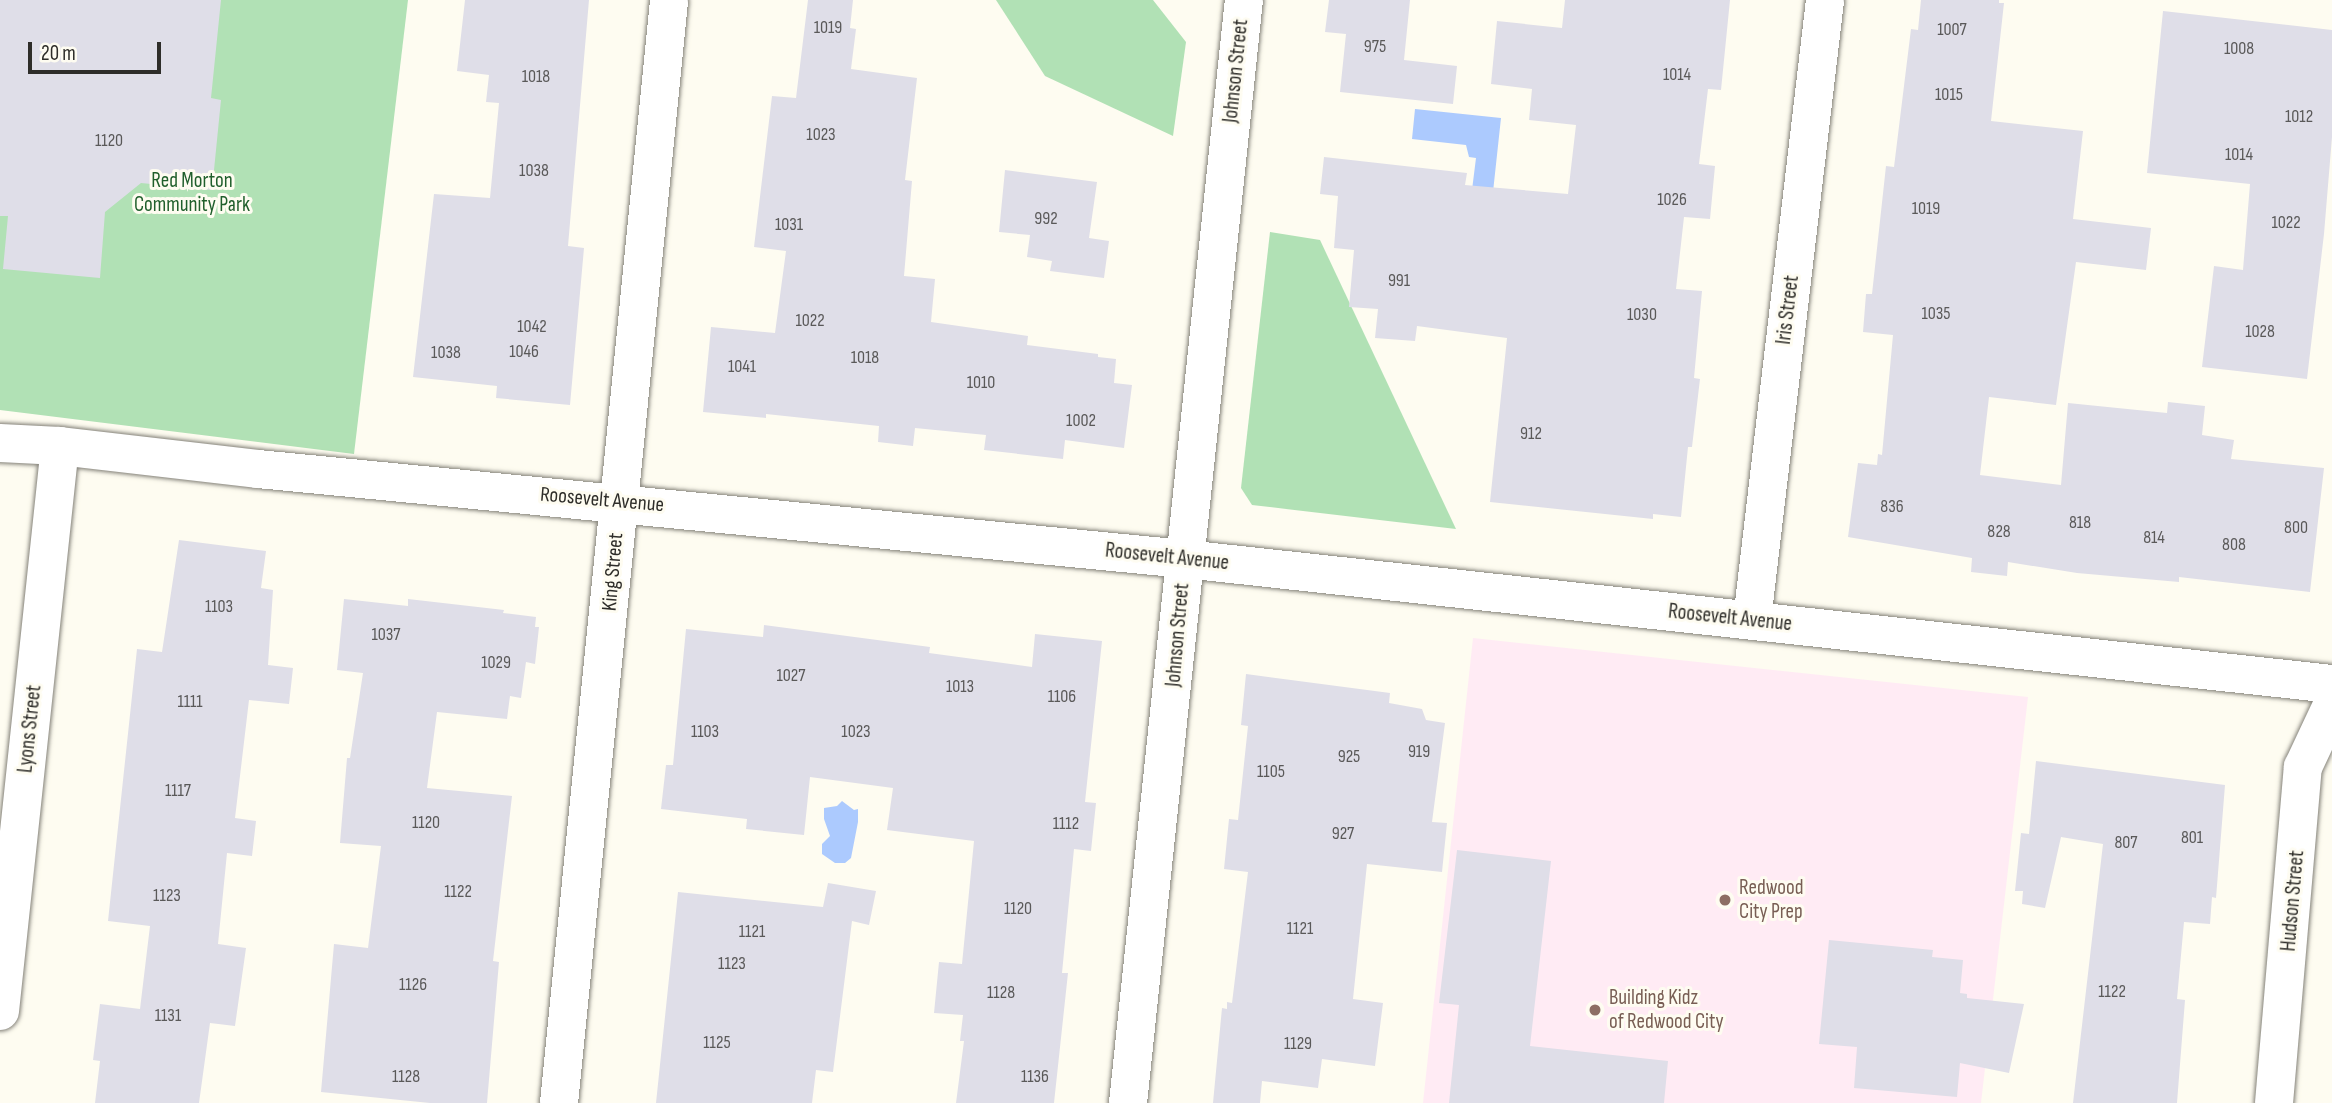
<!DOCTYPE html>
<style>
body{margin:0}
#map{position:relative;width:2332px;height:1103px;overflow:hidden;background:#fefcf1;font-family:"Sofia Sans Condensed",sans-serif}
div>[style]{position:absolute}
.education>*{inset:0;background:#ffebf4}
.green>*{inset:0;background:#b1e1b5}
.water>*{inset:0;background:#accafe}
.building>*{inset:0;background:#dfdee8}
.roads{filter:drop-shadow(0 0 2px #848279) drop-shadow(0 0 2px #848279)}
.minor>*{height:38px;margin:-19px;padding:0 19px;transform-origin:19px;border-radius:19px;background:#fff}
.tertiary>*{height:38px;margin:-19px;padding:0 19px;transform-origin:19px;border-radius:19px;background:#fff}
.dots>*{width:19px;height:19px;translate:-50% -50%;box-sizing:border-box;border:4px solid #fefcf1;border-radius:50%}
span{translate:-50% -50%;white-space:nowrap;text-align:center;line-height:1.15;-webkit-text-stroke:6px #fefcf1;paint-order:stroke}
.number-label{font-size:18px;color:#5a5959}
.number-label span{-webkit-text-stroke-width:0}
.street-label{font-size:21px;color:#2e2d29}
.park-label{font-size:21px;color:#205f2c}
.education-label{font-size:21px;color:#785e54}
.left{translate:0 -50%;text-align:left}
.scale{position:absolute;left:28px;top:42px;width:133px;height:32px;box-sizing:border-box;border:4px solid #2e2d29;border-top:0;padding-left:9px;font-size:21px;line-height:24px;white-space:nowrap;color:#2e2d29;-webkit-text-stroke:5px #fefcf1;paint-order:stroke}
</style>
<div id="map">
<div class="education">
<div style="clip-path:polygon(1473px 638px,2028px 697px,1981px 1103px,1423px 1103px)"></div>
</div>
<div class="green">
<div style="clip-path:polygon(0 0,408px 0,354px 454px,0 410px)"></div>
<div style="clip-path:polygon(996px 0,1153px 0,1186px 42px,1173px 136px,1045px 76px)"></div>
<div style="clip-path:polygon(1270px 232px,1320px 240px,1456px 529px,1252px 505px,1241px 488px)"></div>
</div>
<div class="water">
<div style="clip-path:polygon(1415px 109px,1501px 118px,1493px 192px,1472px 190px,1476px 158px,1469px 157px,1466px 145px,1412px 139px)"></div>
<div style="clip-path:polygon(842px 801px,854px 810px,858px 809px,858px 822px,851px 858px,845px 863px,835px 863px,822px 854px,822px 844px,830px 836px,824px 819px,824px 808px,837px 806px)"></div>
</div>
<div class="building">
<div style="clip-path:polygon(0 0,221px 0,211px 98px,221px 100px,212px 190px,141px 183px,105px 212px,100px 278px,3px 269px,8px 216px,0 216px)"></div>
<div style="clip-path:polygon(465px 0,589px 0,568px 246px,584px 248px,570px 405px,496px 398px,497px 386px,413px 377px,434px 194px,490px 198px,499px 103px,486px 102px,489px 75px,457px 71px)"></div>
<div style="clip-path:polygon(808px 0,853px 0,850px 28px,856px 29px,851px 69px,917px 78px,905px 180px,912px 181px,904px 276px,935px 279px,931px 322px,1028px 336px,1027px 345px,1098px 354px,1098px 357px,1116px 359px,1114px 383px,1132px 385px,1124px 448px,1065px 440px,1063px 459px,984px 450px,986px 435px,915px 428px,913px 446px,878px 442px,879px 426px,766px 414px,766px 418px,703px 412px,711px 327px,775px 333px,786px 251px,754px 247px,772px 96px,796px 98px)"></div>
<div style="clip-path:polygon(1329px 0,1410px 0,1404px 60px,1457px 66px,1453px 104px,1340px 92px,1346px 34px,1325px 32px)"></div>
<div style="clip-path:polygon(1565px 0,1730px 0,1721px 90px,1708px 89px,1699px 164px,1715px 166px,1710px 219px,1684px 217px,1676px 289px,1702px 291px,1694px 378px,1700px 379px,1692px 447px,1688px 447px,1681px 517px,1653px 514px,1653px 519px,1490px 502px,1507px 338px,1417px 326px,1415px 341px,1375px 338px,1378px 309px,1349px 307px,1354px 250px,1334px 248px,1338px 196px,1320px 194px,1324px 157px,1467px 173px,1465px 185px,1568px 194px,1576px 125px,1529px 120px,1532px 89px,1491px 84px,1497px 21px,1562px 28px)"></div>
<div style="clip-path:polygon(1921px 0,1999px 0,1999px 3px,2004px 3px,1991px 121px,2083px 131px,2073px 219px,2151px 228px,2146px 270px,2076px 262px,2056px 405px,1989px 397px,1980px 475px,2061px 485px,2068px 403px,2167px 413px,2168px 402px,2205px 406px,2202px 435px,2234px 440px,2231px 459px,2324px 468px,2310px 592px,2179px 577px,2179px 582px,2077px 573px,2008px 562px,2007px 576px,1971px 572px,1972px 558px,1848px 537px,1858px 463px,1877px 465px,1878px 454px,1882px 455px,1893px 335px,1863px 332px,1866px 294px,1872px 294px,1886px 166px,1894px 167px,1911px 29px,1918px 30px)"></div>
<div style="clip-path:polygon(2163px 11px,2332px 30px,2332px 137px,2324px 234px,2307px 379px,2202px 367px,2214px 266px,2243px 270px,2250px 184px,2147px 173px)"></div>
<div style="clip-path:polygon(1005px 170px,1097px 182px,1089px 238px,1109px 241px,1104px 278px,1050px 271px,1052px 261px,1027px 257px,1030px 235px,999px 232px)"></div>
<div style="clip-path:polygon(179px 540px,266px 551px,261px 588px,273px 590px,268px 665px,293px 668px,289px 704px,249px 700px,235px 818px,256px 821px,252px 856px,227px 853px,218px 944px,246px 948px,235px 1026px,210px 1023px,199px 1103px,95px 1103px,100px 1061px,93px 1060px,100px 1004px,140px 1009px,150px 926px,108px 921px,137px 649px,162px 652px)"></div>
<div style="clip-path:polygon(344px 599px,408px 606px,408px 599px,504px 610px,503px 613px,536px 617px,535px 627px,539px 627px,535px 664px,526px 662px,521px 698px,510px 696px,507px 719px,437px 712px,427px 788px,512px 796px,493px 961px,499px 962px,487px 1103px,430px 1103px,321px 1092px,334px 944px,368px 948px,381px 846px,340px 843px,347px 758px,350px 758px,363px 673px,337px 670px)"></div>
<div style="clip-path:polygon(764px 625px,930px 647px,929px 653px,1032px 667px,1035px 634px,1102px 641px,1085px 802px,1096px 803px,1091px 851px,1074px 849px,1062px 973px,1068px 973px,1054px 1103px,956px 1103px,964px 1041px,960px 1041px,963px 1015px,934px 1013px,939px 962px,962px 964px,974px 841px,887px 830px,893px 788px,810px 777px,804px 835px,746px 829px,747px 819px,661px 809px,666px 765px,673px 765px,686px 629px,763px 637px)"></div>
<div style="clip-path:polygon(1246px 674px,1390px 693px,1389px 703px,1422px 709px,1426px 720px,1445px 723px,1432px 822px,1447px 823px,1442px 872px,1367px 864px,1353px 999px,1383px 1003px,1375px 1066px,1322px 1059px,1318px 1088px,1262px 1081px,1260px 1103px,1213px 1103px,1222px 1008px,1227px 1009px,1227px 1002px,1232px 1003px,1248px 872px,1224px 869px,1229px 819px,1238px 820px,1248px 726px,1241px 725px)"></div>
<div style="clip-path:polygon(2036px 761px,2225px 785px,2216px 898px,2212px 897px,2210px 924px,2184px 922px,2177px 999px,2185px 1000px,2177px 1103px,2073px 1103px,2103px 844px,2061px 837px,2045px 908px,2022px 904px,2023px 891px,2015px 891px,2021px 833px,2029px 834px)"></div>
<div style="clip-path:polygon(1457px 850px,1551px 861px,1530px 1046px,1668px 1061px,1664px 1103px,1449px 1103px,1459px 1005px,1439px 1003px)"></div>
<div style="clip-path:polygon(828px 883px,876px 891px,869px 925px,852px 921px,833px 1072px,816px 1070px,812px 1103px,656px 1103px,678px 892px,823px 907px)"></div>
<div style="clip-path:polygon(1829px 940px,1933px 950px,1932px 957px,1963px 960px,1960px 993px,1967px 994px,1967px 998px,2024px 1004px,2009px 1073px,1960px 1063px,1957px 1097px,1854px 1088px,1857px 1047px,1819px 1044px)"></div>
</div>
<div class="roads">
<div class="minor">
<div style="left:1752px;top:620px;width:624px;rotate:-83.28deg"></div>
<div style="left:0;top:1011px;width:568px;rotate:-83.94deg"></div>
<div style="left:559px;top:1103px;width:1108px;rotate:-84.3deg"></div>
<div style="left:1128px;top:1103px;width:1109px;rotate:-84deg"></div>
</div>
<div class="tertiary">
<div style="left:0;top:443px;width:60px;rotate:2.9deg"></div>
<div style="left:60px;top:446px;width:199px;rotate:6.6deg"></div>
<div style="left:258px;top:469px;width:931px;rotate:5.55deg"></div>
<div style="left:1185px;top:559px;width:1154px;rotate:6.22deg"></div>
<div style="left:2274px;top:1103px;width:337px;rotate:-85.1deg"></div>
<div style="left:2303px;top:767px;width:68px;rotate:-64.9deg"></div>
</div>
</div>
<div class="dots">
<div style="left:1725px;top:900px;background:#8d6e63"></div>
<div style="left:1595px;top:1010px;background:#8d6e63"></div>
</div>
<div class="number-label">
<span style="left:828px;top:28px">1019</span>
<span style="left:1952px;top:30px">1007</span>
<span style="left:1375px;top:47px">975</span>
<span style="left:2239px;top:49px">1008</span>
<span style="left:1677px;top:75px">1014</span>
<span style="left:536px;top:77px">1018</span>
<span style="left:1949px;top:95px">1015</span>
<span style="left:2299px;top:117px">1012</span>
<span style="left:821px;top:135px">1023</span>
<span style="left:109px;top:141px">1120</span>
<span style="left:2239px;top:155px">1014</span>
<span style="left:534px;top:171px">1038</span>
<span style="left:1672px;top:200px">1026</span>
<span style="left:1926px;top:209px">1019</span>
<span style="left:1046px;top:219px">992</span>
<span style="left:2286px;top:223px">1022</span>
<span style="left:789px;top:225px">1031</span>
<span style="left:1399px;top:281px">991</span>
<span style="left:1936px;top:314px">1035</span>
<span style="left:1642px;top:315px">1030</span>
<span style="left:810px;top:321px">1022</span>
<span style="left:532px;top:327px">1042</span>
<span style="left:2260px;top:332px">1028</span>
<span style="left:524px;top:352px">1046</span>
<span style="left:446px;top:353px">1038</span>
<span style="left:865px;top:358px">1018</span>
<span style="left:742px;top:367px">1041</span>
<span style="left:981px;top:383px">1010</span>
<span style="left:1081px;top:421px">1002</span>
<span style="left:1531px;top:434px">912</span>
<span style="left:1892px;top:507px">836</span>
<span style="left:2080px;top:523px">818</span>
<span style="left:2296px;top:528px">800</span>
<span style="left:1999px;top:532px">828</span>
<span style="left:2154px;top:538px">814</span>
<span style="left:2234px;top:545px">808</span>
<span style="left:219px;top:607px">1103</span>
<span style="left:386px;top:635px">1037</span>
<span style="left:496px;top:663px">1029</span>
<span style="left:791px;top:676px">1027</span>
<span style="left:960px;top:687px">1013</span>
<span style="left:1062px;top:697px">1106</span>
<span style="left:190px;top:702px">1111</span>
<span style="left:705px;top:732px">1103</span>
<span style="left:856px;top:732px">1023</span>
<span style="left:1419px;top:752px">919</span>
<span style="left:1349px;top:757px">925</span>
<span style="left:1271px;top:772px">1105</span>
<span style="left:178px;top:791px">1117</span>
<span style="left:426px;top:823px">1120</span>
<span style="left:1066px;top:824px">1112</span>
<span style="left:1343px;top:834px">927</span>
<span style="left:2192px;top:838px">801</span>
<span style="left:2126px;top:843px">807</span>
<span style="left:458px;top:892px">1122</span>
<span style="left:167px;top:896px">1123</span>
<span style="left:1018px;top:909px">1120</span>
<span style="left:1300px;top:929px">1121</span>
<span style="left:752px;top:932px">1121</span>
<span style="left:732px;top:964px">1123</span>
<span style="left:413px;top:985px">1126</span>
<span style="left:2112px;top:992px">1122</span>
<span style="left:1001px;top:993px">1128</span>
<span style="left:168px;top:1016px">1131</span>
<span style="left:717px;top:1043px">1125</span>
<span style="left:1298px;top:1044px">1129</span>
<span style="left:406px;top:1077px">1128</span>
<span style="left:1035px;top:1077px">1136</span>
</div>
<div class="street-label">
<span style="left:1236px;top:71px;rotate:-84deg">Johnson Street</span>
<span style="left:1788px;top:310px;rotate:-83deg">Iris Street</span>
<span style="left:602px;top:500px;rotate:5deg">Roosevelt Avenue</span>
<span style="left:1167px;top:557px;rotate:6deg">Roosevelt Avenue</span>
<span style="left:613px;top:572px;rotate:-85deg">King Street</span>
<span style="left:1730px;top:618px;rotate:6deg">Roosevelt Avenue</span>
<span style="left:1178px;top:635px;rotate:-85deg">Johnson Street</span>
<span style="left:30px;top:729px;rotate:-84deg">Lyons Street</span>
<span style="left:2293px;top:901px;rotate:-85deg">Hudson Street</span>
</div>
<div class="park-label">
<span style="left:192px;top:193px">Red Morton<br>Community Park</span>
</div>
<div class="education-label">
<span class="left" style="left:1739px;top:900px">Redwood<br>City Prep</span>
<span class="left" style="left:1609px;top:1010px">Building Kidz<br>of Redwood City</span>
</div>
<div class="scale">20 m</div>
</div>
